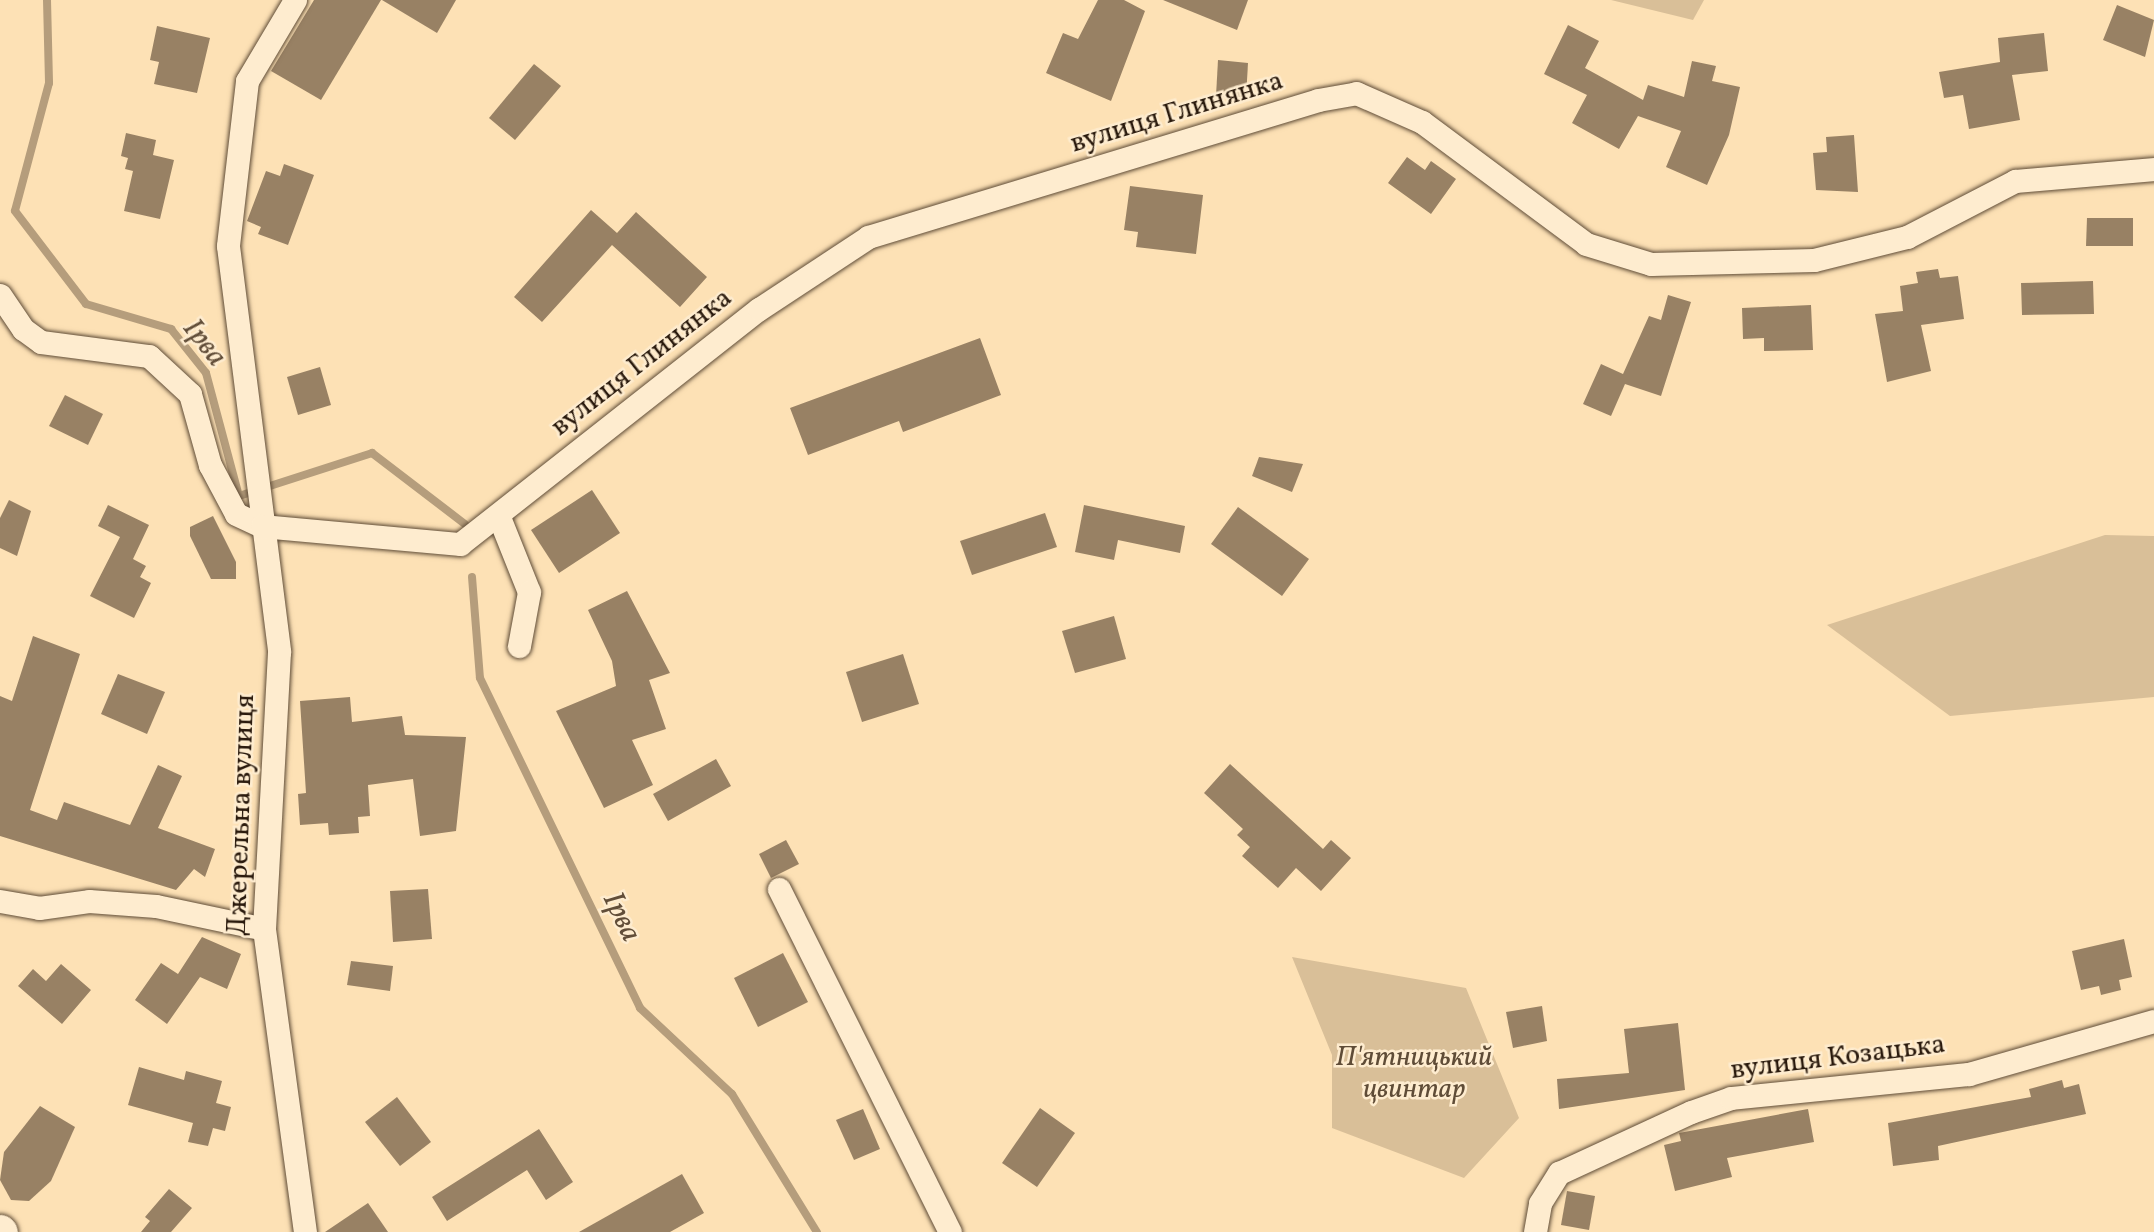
<!DOCTYPE html>
<meta charset="utf-8">
<style>
body{margin:0}
#map{position:relative;width:2154px;height:1232px;overflow:hidden;background:#fde1b5;font-family:Vollkorn,serif}
div>[style]{position:absolute}
.green>*{inset:0;background:#d9bf98}
.stream>*{height:8px;margin:-4px;padding:0 4px;transform-origin:4px;border-radius:4px;background:#b59d7c}
.building>*{inset:0;background:#988164}
.roads{filter:drop-shadow(0 0 2px #5f4c37) drop-shadow(0 0 2px #5f4c37)}
.street>*{height:23px;margin:-11.5px;padding:0 11.5px;transform-origin:11.5px;border-radius:11.5px;background:#feeccf}
.secondary>*{height:33px;margin:-16.5px;padding:0 16.5px;transform-origin:16.5px;border-radius:16.5px;background:#feeccf}
span{translate:-50% -50%;white-space:nowrap;text-align:center;line-height:1.15;-webkit-text-stroke:5px #feeccf;paint-order:stroke}
.street-label{font-size:28px;color:#2a1a0d}
.park-label{font-size:28px;color:#5f4c37;font-style:italic}
.water-label{font-size:30px;color:#624e39;font-style:italic}
</style>
<div id="map">
<div class="green">
<div style="clip-path:polygon(1611px 0,1704px 0,1693px 20px)"></div>
<div style="clip-path:polygon(2105px 535px,2154px 536px,2154px 697px,1950px 716px,1827px 625px)"></div>
<div style="clip-path:polygon(1292px 957px,1466px 988px,1519px 1118px,1464px 1178px,1332px 1128px,1332px 1055px)"></div>
</div>
<div class="stream">
<div style="left:47px;top:0;width:83px;rotate:88.6deg"></div>
<div style="left:49px;top:83px;width:132px;rotate:104.9deg"></div>
<div style="left:15px;top:211px;width:117px;rotate:52.6deg"></div>
<div style="left:86px;top:304px;width:89px;rotate:16.4deg"></div>
<div style="left:171px;top:329px;width:56px;rotate:51.5deg"></div>
<div style="left:206px;top:373px;width:127px;rotate:75deg"></div>
<div style="left:239px;top:496px;width:140px;rotate:-17.9deg"></div>
<div style="left:372px;top:453px;width:117px;rotate:37.4deg"></div>
<div style="left:472px;top:577px;width:101px;rotate:85.5deg"></div>
<div style="left:480px;top:678px;width:367px;rotate:64.1deg"></div>
<div style="left:640px;top:1008px;width:126px;rotate:43.1deg"></div>
<div style="left:732px;top:1094px;width:162px;rotate:58.4deg"></div>
</div>
<div class="building">
<div style="clip-path:polygon(314px 0,381px 0,321px 100px,271px 71px)"></div>
<div style="clip-path:polygon(382px 0,456px 0,437px 33px)"></div>
<div style="clip-path:polygon(1098px 0,1124px 0,1145px 11px,1111px 101px,1046px 73px,1063px 33px,1078px 39px)"></div>
<div style="clip-path:polygon(1163px 0,1248px 0,1237px 30px)"></div>
<div style="clip-path:polygon(2117px 5px,2154px 20px,2145px 57px,2103px 40px)"></div>
<div style="clip-path:polygon(1568px 25px,1599px 41px,1585px 68px,1643px 100px,1648px 85px,1684px 97px,1692px 61px,1716px 66px,1712px 81px,1740px 87px,1729px 135px,1707px 185px,1666px 167px,1681px 131px,1638px 116px,1619px 149px,1572px 123px,1587px 95px,1544px 74px)"></div>
<div style="clip-path:polygon(157px 26px,210px 38px,197px 93px,154px 84px,159px 62px,150px 60px)"></div>
<div style="clip-path:polygon(2044px 33px,2048px 71px,2012px 75px,2020px 120px,1969px 129px,1963px 95px,1944px 98px,1939px 72px,2000px 62px,1998px 38px)"></div>
<div style="clip-path:polygon(1218px 60px,1248px 63px,1246px 98px,1216px 96px)"></div>
<div style="clip-path:polygon(534px 64px,561px 86px,515px 140px,489px 118px)"></div>
<div style="clip-path:polygon(126px 133px,156px 140px,153px 155px,174px 160px,160px 219px,124px 211px,133px 171px,125px 169px,128px 158px,121px 156px)"></div>
<div style="clip-path:polygon(1854px 135px,1858px 192px,1816px 190px,1813px 153px,1827px 152px,1826px 137px)"></div>
<div style="clip-path:polygon(1407px 157px,1425px 170px,1431px 161px,1456px 179px,1431px 214px,1388px 183px)"></div>
<div style="clip-path:polygon(284px 164px,314px 175px,288px 245px,258px 234px,261px 227px,247px 221px,266px 171px,280px 176px)"></div>
<div style="clip-path:polygon(1130px 186px,1203px 195px,1196px 254px,1136px 247px,1138px 232px,1124px 230px)"></div>
<div style="clip-path:polygon(591px 210px,617px 233px,636px 212px,707px 277px,680px 307px,612px 245px,542px 322px,514px 297px)"></div>
<div style="clip-path:polygon(2087px 218px,2133px 218px,2133px 246px,2086px 246px)"></div>
<div style="clip-path:polygon(1938px 269px,1940px 278px,1958px 276px,1964px 319px,1921px 325px,1931px 371px,1887px 382px,1875px 314px,1903px 311px,1900px 286px,1918px 283px,1916px 272px)"></div>
<div style="clip-path:polygon(2093px 281px,2094px 314px,2022px 315px,2021px 283px)"></div>
<div style="clip-path:polygon(1668px 295px,1691px 302px,1661px 396px,1625px 384px,1611px 416px,1583px 404px,1601px 364px,1623px 374px,1649px 316px,1661px 320px)"></div>
<div style="clip-path:polygon(1811px 305px,1813px 350px,1764px 351px,1764px 338px,1743px 339px,1742px 308px)"></div>
<div style="clip-path:polygon(980px 338px,1001px 395px,903px 432px,899px 421px,808px 455px,790px 408px)"></div>
<div style="clip-path:polygon(320px 367px,331px 405px,298px 415px,287px 377px)"></div>
<div style="clip-path:polygon(65px 395px,103px 414px,88px 445px,49px 426px)"></div>
<div style="clip-path:polygon(1259px 457px,1303px 464px,1292px 492px,1252px 476px)"></div>
<div style="clip-path:polygon(592px 490px,620px 533px,559px 573px,531px 530px)"></div>
<div style="clip-path:polygon(9px 500px,31px 511px,17px 556px,0 548px,0 518px)"></div>
<div style="clip-path:polygon(108px 505px,149px 525px,133px 559px,146px 566px,140px 577px,151px 583px,134px 618px,90px 596px,120px 537px,98px 526px)"></div>
<div style="clip-path:polygon(1084px 505px,1185px 526px,1180px 553px,1118px 540px,1114px 560px,1075px 552px)"></div>
<div style="clip-path:polygon(1238px 507px,1309px 559px,1282px 596px,1211px 544px)"></div>
<div style="clip-path:polygon(1045px 513px,1057px 547px,972px 575px,960px 541px)"></div>
<div style="clip-path:polygon(213px 516px,236px 562px,236px 579px,211px 579px,190px 536px,190px 527px)"></div>
<div style="clip-path:polygon(627px 591px,670px 673px,649px 680px,666px 729px,632px 740px,653px 785px,604px 808px,556px 711px,616px 686px,612px 661px,588px 610px)"></div>
<div style="clip-path:polygon(1114px 616px,1126px 659px,1075px 673px,1062px 631px)"></div>
<div style="clip-path:polygon(33px 636px,80px 654px,30px 810px,57px 820px,64px 802px,130px 825px,158px 765px,182px 776px,158px 828px,215px 849px,205px 877px,194px 869px,176px 890px,0 836px,0 696px,12px 701px)"></div>
<div style="clip-path:polygon(903px 654px,919px 704px,862px 722px,846px 672px)"></div>
<div style="clip-path:polygon(118px 674px,165px 692px,147px 734px,101px 714px)"></div>
<div style="clip-path:polygon(350px 697px,352px 722px,402px 716px,405px 735px,466px 737px,456px 831px,420px 836px,413px 779px,368px 785px,370px 816px,358px 817px,359px 833px,329px 835px,328px 823px,300px 825px,298px 794px,306px 793px,300px 701px)"></div>
<div style="clip-path:polygon(716px 759px,731px 786px,668px 821px,653px 794px)"></div>
<div style="clip-path:polygon(1230px 764px,1323px 849px,1331px 840px,1351px 858px,1321px 891px,1296px 868px,1278px 888px,1242px 856px,1250px 847px,1237px 835px,1243px 829px,1204px 793px)"></div>
<div style="clip-path:polygon(786px 840px,799px 864px,771px 878px,759px 854px)"></div>
<div style="clip-path:polygon(428px 889px,432px 939px,393px 942px,390px 891px)"></div>
<div style="clip-path:polygon(202px 937px,241px 954px,227px 989px,200px 977px,167px 1024px,135px 1000px,161px 963px,178px 974px)"></div>
<div style="clip-path:polygon(2124px 939px,2132px 977px,2119px 980px,2121px 990px,2101px 995px,2099px 986px,2081px 990px,2072px 951px)"></div>
<div style="clip-path:polygon(783px 953px,808px 1002px,758px 1027px,734px 978px)"></div>
<div style="clip-path:polygon(351px 961px,393px 966px,390px 991px,347px 985px)"></div>
<div style="clip-path:polygon(61px 964px,91px 990px,62px 1024px,18px 986px,33px 969px,46px 981px)"></div>
<div style="clip-path:polygon(1542px 1006px,1547px 1041px,1513px 1048px,1506px 1012px)"></div>
<div style="clip-path:polygon(1678px 1023px,1685px 1090px,1559px 1109px,1557px 1079px,1629px 1073px,1624px 1029px)"></div>
<div style="clip-path:polygon(139px 1067px,184px 1080px,186px 1071px,222px 1081px,216px 1103px,231px 1107px,225px 1131px,213px 1128px,208px 1146px,188px 1142px,193px 1123px,128px 1105px)"></div>
<div style="clip-path:polygon(2062px 1080px,2064px 1088px,2079px 1084px,2086px 1114px,1938px 1146px,1939px 1160px,1893px 1166px,1888px 1123px,2031px 1097px,2029px 1089px)"></div>
<div style="clip-path:polygon(397px 1097px,431px 1142px,400px 1166px,365px 1122px)"></div>
<div style="clip-path:polygon(40px 1106px,75px 1127px,51px 1181px,29px 1201px,11px 1200px,0 1180px,4px 1152px)"></div>
<div style="clip-path:polygon(1040px 1108px,1075px 1133px,1037px 1187px,1002px 1163px)"></div>
<div style="clip-path:polygon(863px 1109px,880px 1149px,854px 1160px,836px 1120px)"></div>
<div style="clip-path:polygon(1808px 1109px,1814px 1142px,1727px 1158px,1732px 1177px,1675px 1191px,1664px 1145px,1681px 1141px,1679px 1133px)"></div>
<div style="clip-path:polygon(539px 1129px,573px 1182px,546px 1200px,527px 1170px,447px 1221px,432px 1197px)"></div>
<div style="clip-path:polygon(682px 1174px,704px 1213px,670px 1232px,579px 1232px)"></div>
<div style="clip-path:polygon(169px 1189px,192px 1208px,171px 1232px,141px 1232px,150px 1221px,145px 1217px)"></div>
<div style="clip-path:polygon(1567px 1191px,1595px 1196px,1589px 1230px,1561px 1225px)"></div>
<div style="clip-path:polygon(368px 1203px,388px 1232px,325px 1232px)"></div>
</div>
<div class="roads">
<div class="street">
<div style="left:295px;top:0;width:94px;rotate:120.7deg"></div>
<div style="left:247px;top:81px;width:166px;rotate:96.6deg"></div>
<div style="left:228px;top:246px;width:409px;rotate:82.8deg"></div>
<div style="left:279px;top:652px;width:277px;rotate:93.1deg"></div>
<div style="left:264px;top:929px;width:306px;rotate:82.3deg"></div>
<div style="left:0;top:295px;width:41px;rotate:55.9deg"></div>
<div style="left:23px;top:329px;width:22px;rotate:36deg"></div>
<div style="left:41px;top:342px;width:109px;rotate:7.4deg"></div>
<div style="left:149px;top:356px;width:56px;rotate:42.8deg"></div>
<div style="left:190px;top:394px;width:74px;rotate:74.3deg"></div>
<div style="left:210px;top:465px;width:55px;rotate:62deg"></div>
<div style="left:236px;top:514px;width:29px;rotate:25deg"></div>
<div style="left:262px;top:526px;width:199px;rotate:5.2deg"></div>
<div style="left:460px;top:544px;width:380px;rotate:-38.2deg"></div>
<div style="left:759px;top:309px;width:131px;rotate:-33.4deg"></div>
<div style="left:868px;top:237px;width:470px;rotate:-16.9deg"></div>
<div style="left:1318px;top:100px;width:39px;rotate:-10deg"></div>
<div style="left:1356px;top:93px;width:72px;rotate:23.7deg"></div>
<div style="left:1422px;top:122px;width:204px;rotate:36.6deg"></div>
<div style="left:1586px;top:244px;width:68px;rotate:17.1deg"></div>
<div style="left:1651px;top:264px;width:163px;rotate:-1.4deg"></div>
<div style="left:1814px;top:260px;width:96px;rotate:-13.9deg"></div>
<div style="left:1907px;top:237px;width:122px;rotate:-27.4deg"></div>
<div style="left:2015px;top:181px;width:140px;rotate:-4.9deg"></div>
<div style="left:499px;top:517px;width:81px;rotate:68.2deg"></div>
<div style="left:529px;top:592px;width:55px;rotate:100.5deg"></div>
<div style="left:779px;top:889px;width:383px;rotate:63.5deg"></div>
<div style="left:0;top:901px;width:40px;rotate:10deg"></div>
<div style="left:39px;top:908px;width:50px;rotate:-8deg"></div>
<div style="left:89px;top:901px;width:67px;rotate:4.3deg"></div>
<div style="left:156px;top:906px;width:110px;rotate:12deg"></div>
<div style="left:1535px;top:1232px;width:29px;rotate:-80deg"></div>
<div style="left:1540px;top:1203px;width:36px;rotate:-58deg"></div>
<div style="left:1559px;top:1173px;width:145px;rotate:-24.8deg"></div>
<div style="left:1691px;top:1112px;width:42px;rotate:-19.3deg"></div>
<div style="left:1731px;top:1098px;width:239px;rotate:-5.8deg"></div>
<div style="left:1969px;top:1074px;width:192px;rotate:-16deg"></div>
</div>
<div class="secondary">
<div style="left:0;top:1231px;width:1px;rotate:45deg"></div>
</div>
</div>
<div class="street-label">
<span style="left:1177px;top:113px;rotate:-17deg">вулиця Глинянка</span>
<span style="left:642px;top:363px;rotate:-38deg">вулиця Глинянка</span>
<span style="left:242px;top:815px;rotate:-88deg">Джерельна вулиця</span>
<span style="left:1838px;top:1058px;rotate:-7deg">вулиця Козацька</span>
</div>
<div class="park-label">
<span style="left:1414px;top:1074px">П'ятницький<br>цвинтар</span>
</div>
<div class="water-label">
<span style="left:204px;top:343px;rotate:52deg">Ірва</span>
<span style="left:621px;top:917px;rotate:64deg">Ірва</span>
</div>
</div>
